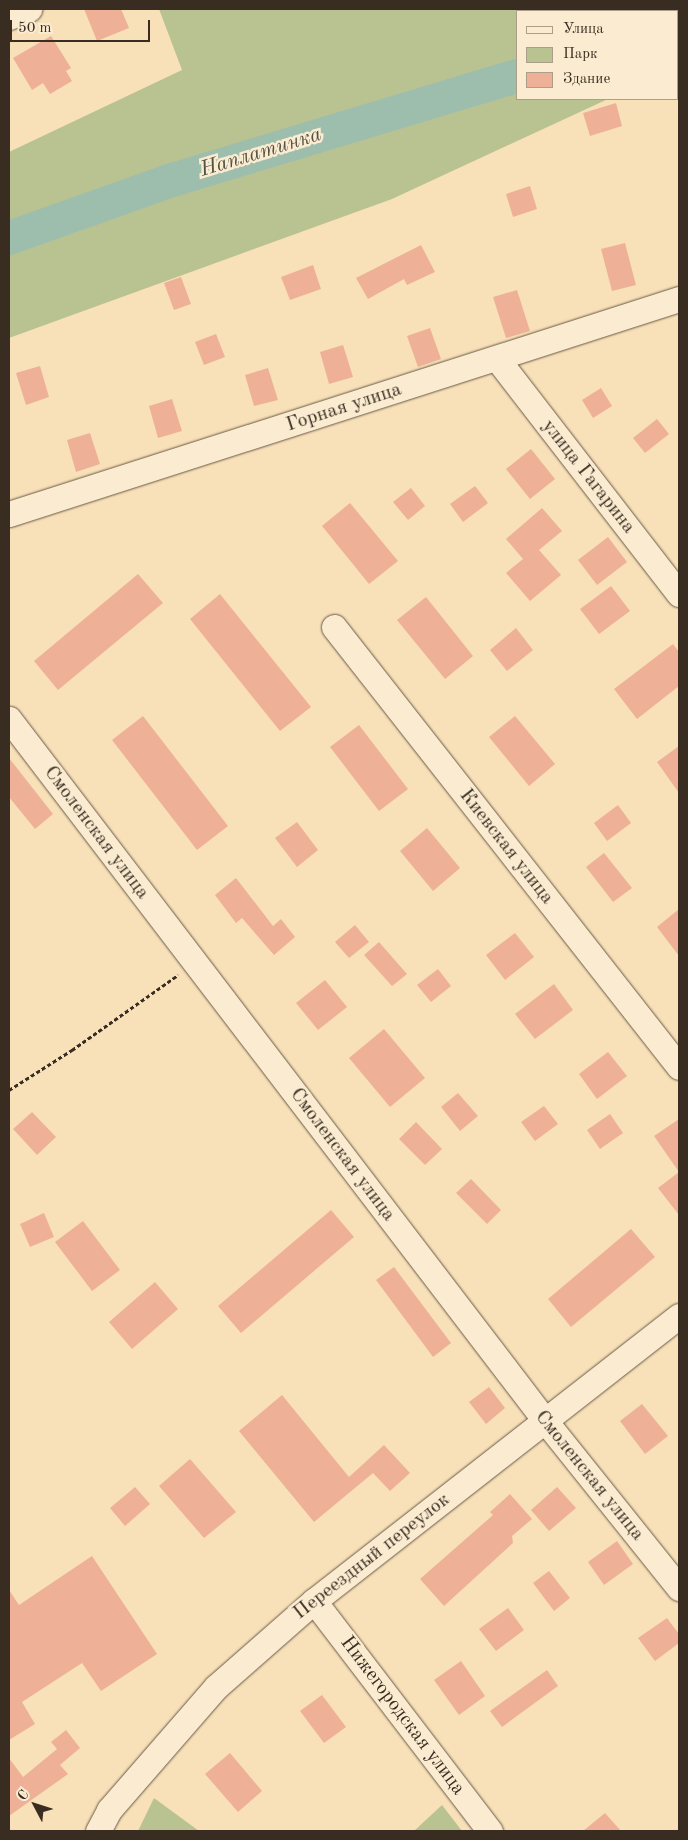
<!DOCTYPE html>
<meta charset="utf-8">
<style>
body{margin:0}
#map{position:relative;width:688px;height:1840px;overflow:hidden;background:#f8e0b8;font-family:"Old Standard TT",serif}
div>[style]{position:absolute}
.green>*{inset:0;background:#b9c392}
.river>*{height:34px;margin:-17px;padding:0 17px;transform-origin:17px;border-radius:17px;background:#9dbdad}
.building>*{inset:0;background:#eeb198}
.path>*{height:3px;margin-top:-1.5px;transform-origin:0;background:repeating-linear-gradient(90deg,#382d20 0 4px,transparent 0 6.5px)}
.roads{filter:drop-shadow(0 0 1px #685a46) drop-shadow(0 0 1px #685a46)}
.minor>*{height:25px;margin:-12.5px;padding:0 12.5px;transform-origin:12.5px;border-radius:12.5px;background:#faebd1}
span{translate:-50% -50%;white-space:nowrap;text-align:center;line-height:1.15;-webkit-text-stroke:5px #faebd1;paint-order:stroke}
.street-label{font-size:20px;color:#382d20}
.water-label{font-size:21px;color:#515143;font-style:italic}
.frame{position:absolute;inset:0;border:10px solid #382d20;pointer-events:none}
.legend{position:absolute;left:516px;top:10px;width:162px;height:90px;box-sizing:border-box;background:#faebd1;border:1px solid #ac9f8a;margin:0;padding:6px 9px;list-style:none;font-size:15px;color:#382d20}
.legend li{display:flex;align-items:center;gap:10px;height:25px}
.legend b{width:25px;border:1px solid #ac9f8a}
.north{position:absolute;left:10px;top:1780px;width:50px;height:50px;-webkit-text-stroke:4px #faebd1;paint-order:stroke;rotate:310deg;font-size:14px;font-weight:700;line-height:20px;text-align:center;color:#382d20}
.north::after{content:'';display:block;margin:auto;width:18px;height:22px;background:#382d20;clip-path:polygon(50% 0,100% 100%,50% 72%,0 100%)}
.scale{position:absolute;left:10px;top:20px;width:140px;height:22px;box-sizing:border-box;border:2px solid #382d20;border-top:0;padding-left:6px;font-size:15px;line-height:18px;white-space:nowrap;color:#382d20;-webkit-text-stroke:4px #faebd1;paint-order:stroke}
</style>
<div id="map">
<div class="green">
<div style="clip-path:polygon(159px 9px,656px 9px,517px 11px,517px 99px,608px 99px,392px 199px,9px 338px,9px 152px,182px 70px)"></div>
<div style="clip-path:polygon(154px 1798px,199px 1831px,138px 1831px)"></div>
<div style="clip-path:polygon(442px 1805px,462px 1831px,414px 1831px)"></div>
</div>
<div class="river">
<div style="left:677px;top:27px;width:2px;rotate:-27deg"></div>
<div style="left:9px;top:238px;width:170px;rotate:-19.6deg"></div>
<div style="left:169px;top:181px;width:363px;rotate:-16.8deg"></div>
</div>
<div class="building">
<div style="clip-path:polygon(84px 9px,121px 9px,129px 28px,97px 41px)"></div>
<div style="clip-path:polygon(51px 36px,71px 68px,66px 71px,72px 81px,50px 94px,43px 83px,32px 90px,13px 58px)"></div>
<div style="clip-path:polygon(616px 103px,622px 126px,590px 136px,583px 113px)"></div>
<div style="clip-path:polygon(530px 186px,537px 209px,513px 217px,506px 194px)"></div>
<div style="clip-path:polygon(625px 243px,636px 285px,612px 291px,601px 249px)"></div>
<div style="clip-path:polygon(421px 245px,435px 272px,407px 285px,404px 279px,368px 299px,356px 278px)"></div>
<div style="clip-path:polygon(313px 265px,321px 289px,290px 300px,281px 277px)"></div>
<div style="clip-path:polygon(181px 277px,191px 304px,174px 310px,164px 283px)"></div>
<div style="clip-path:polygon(517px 290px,530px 331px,506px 338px,493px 297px)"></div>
<div style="clip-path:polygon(430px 328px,441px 359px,418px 367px,407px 336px)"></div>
<div style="clip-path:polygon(216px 334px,225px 357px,204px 365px,195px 342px)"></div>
<div style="clip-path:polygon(343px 345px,353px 377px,329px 384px,320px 352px)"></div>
<div style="clip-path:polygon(40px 366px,49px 397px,26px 405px,16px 373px)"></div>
<div style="clip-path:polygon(268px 368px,278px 400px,254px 406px,245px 375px)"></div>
<div style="clip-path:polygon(601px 388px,612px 406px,593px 418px,582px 400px)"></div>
<div style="clip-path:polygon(172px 399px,182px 431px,158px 438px,149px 406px)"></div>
<div style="clip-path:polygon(657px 419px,669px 434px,645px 453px,633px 438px)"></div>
<div style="clip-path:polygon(90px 433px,100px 464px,76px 472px,67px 440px)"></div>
<div style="clip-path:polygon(531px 449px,555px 479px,530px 499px,506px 469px)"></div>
<div style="clip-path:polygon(475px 486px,488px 503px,463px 522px,450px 504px)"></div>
<div style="clip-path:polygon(411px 488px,425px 506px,408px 520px,393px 502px)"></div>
<div style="clip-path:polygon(350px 503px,398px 561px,369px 584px,322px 526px)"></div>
<div style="clip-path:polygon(542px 508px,562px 531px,539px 550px,561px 575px,530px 601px,506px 573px,523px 559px,506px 539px)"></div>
<div style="clip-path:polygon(608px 537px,627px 562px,597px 585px,578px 560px)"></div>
<div style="clip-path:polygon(138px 574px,163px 603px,58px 690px,34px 661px)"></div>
<div style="clip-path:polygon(611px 586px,630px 611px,599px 634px,580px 609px)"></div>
<div style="clip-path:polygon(220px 594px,311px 707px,280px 731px,190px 619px)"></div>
<div style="clip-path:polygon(426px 597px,473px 656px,445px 679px,397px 620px)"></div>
<div style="clip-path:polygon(516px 628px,533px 650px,507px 671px,490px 650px)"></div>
<div style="clip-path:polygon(673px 644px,679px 652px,679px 686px,637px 719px,614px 689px)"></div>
<div style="clip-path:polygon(143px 716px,228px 826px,197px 850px,112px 740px)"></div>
<div style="clip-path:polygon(515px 716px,555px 764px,529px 786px,489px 737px)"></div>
<div style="clip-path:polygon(359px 725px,408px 789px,379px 811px,330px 747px)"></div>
<div style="clip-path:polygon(679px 746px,679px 793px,657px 762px)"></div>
<div style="clip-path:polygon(9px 758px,53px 814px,35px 829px,9px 797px)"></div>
<div style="clip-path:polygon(618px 805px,631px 823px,607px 841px,594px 823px)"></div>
<div style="clip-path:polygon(297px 822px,318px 850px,297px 867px,275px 838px)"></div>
<div style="clip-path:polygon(427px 828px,460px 868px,433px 891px,400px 851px)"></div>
<div style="clip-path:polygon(604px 853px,632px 888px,613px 902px,586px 867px)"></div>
<div style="clip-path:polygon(236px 878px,273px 926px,281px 919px,295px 937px,274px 955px,242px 918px,236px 923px,215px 895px)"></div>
<div style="clip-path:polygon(679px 909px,679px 956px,657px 927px)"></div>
<div style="clip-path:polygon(355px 925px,369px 942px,349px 958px,335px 942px)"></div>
<div style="clip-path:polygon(515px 933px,534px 957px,505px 980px,486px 955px)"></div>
<div style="clip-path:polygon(379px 942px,407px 974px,392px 986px,364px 955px)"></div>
<div style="clip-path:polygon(438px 969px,451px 986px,431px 1002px,417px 985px)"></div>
<div style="clip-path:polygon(325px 980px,347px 1007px,318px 1030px,296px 1003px)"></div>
<div style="clip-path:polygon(554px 984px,573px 1010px,535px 1039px,515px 1014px)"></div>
<div style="clip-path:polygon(384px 1029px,425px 1078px,390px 1107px,349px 1058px)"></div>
<div style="clip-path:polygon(608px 1052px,627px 1076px,597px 1099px,579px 1074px)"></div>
<div style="clip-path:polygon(458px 1093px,478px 1116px,460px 1131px,441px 1107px)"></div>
<div style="clip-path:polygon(544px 1106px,558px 1124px,535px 1141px,521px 1122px)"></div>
<div style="clip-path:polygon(32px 1112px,56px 1137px,37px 1155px,13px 1129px)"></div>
<div style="clip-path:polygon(610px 1114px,623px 1133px,600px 1149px,587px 1130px)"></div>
<div style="clip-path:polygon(679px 1119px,679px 1215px,658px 1188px,679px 1172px,654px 1136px)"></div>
<div style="clip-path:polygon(416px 1122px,442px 1149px,425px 1165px,399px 1139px)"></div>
<div style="clip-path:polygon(471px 1179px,501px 1210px,487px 1224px,456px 1193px)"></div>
<div style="clip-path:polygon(331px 1210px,354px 1237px,241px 1333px,218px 1306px)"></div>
<div style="clip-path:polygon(44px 1213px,54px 1237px,30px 1247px,20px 1224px)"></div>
<div style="clip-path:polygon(83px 1221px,120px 1270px,92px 1291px,55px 1242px)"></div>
<div style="clip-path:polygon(631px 1229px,655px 1257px,571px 1327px,548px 1299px)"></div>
<div style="clip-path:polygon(394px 1267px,451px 1343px,433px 1357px,376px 1280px)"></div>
<div style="clip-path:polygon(155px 1282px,178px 1309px,132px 1349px,109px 1322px)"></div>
<div style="clip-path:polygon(489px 1387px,505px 1408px,486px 1424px,469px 1402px)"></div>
<div style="clip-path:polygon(282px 1395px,349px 1477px,384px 1445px,410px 1473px,390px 1491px,373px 1473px,314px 1522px,239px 1431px)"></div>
<div style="clip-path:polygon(642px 1404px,668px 1436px,645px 1454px,620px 1421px)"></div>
<div style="clip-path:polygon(190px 1459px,236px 1512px,204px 1538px,159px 1486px)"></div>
<div style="clip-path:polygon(135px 1487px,150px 1504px,125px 1526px,110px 1508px)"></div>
<div style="clip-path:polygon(557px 1487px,576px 1508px,549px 1531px,531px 1510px)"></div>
<div style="clip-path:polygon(510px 1494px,532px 1519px,512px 1536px,513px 1543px,444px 1606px,420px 1579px,493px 1515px,490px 1512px)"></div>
<div style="clip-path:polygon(617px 1541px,633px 1564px,604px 1585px,588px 1562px)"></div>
<div style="clip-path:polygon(92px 1556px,157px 1654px,101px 1691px,82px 1663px,22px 1702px,35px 1724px,9px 1740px,9px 1590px,19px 1605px)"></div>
<div style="clip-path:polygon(549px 1571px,570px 1598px,554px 1611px,533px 1583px)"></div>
<div style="clip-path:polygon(508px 1608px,524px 1630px,496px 1651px,479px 1629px)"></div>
<div style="clip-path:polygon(667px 1618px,679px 1634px,679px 1643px,655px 1661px,638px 1638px)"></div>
<div style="clip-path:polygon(461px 1661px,485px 1696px,459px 1715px,434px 1680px)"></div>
<div style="clip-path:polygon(547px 1670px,558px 1686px,502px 1727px,490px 1711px)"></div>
<div style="clip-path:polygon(322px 1695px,346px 1727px,324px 1743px,300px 1711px)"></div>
<div style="clip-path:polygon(66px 1730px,80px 1748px,60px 1765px,68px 1774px,9px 1816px,9px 1758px,23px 1777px,57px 1749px,51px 1742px)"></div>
<div style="clip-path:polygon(230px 1753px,262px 1791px,238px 1812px,205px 1774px)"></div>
<div style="clip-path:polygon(605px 1813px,621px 1831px,583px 1831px)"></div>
</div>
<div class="path">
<div style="left:9px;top:1090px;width:75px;rotate:-32.4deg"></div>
<div style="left:72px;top:1050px;width:130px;rotate:-35.3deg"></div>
</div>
<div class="roads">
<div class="minor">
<div style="left:9px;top:17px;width:22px;rotate:-22deg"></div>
<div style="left:498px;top:360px;width:296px;rotate:52.3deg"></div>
<div style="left:9px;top:514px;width:704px;rotate:-17.79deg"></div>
<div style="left:334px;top:627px;width:559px;rotate:51.9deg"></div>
<div style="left:9px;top:719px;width:885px;rotate:52.62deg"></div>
<div style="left:546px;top:1422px;width:213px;rotate:51.3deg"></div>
<div style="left:314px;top:1601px;width:290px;rotate:52.6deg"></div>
<div style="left:98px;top:1831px;width:24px;rotate:-62deg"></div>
<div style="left:109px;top:1810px;width:163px;rotate:-49deg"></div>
<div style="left:216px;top:1687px;width:130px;rotate:-41.3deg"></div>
<div style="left:314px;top:1601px;width:463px;rotate:-38deg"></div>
</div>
</div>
<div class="street-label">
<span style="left:344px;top:408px;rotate:-18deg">Горная улица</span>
<span style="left:588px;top:477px;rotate:52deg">улица Гагарина</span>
<span style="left:96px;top:833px;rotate:53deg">Смоленская улица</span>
<span style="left:506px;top:847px;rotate:52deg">Киевская улица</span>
<span style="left:342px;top:1155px;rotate:53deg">Смоленская улица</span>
<span style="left:589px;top:1476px;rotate:51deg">Смоленская улица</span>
<span style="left:372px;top:1557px;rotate:-38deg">Переездный переулок</span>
<span style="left:402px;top:1716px;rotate:53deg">Нижегородская улица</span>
</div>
<div class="water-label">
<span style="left:261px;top:153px;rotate:-17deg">Наплатинка</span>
</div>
<div class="frame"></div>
<ul class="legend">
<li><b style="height:6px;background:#faebd1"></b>Улица</li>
<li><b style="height:14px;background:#b9c392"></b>Парк</li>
<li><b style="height:14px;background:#eeb198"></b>Здание</li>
</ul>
<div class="north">С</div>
<div class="scale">50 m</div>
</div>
